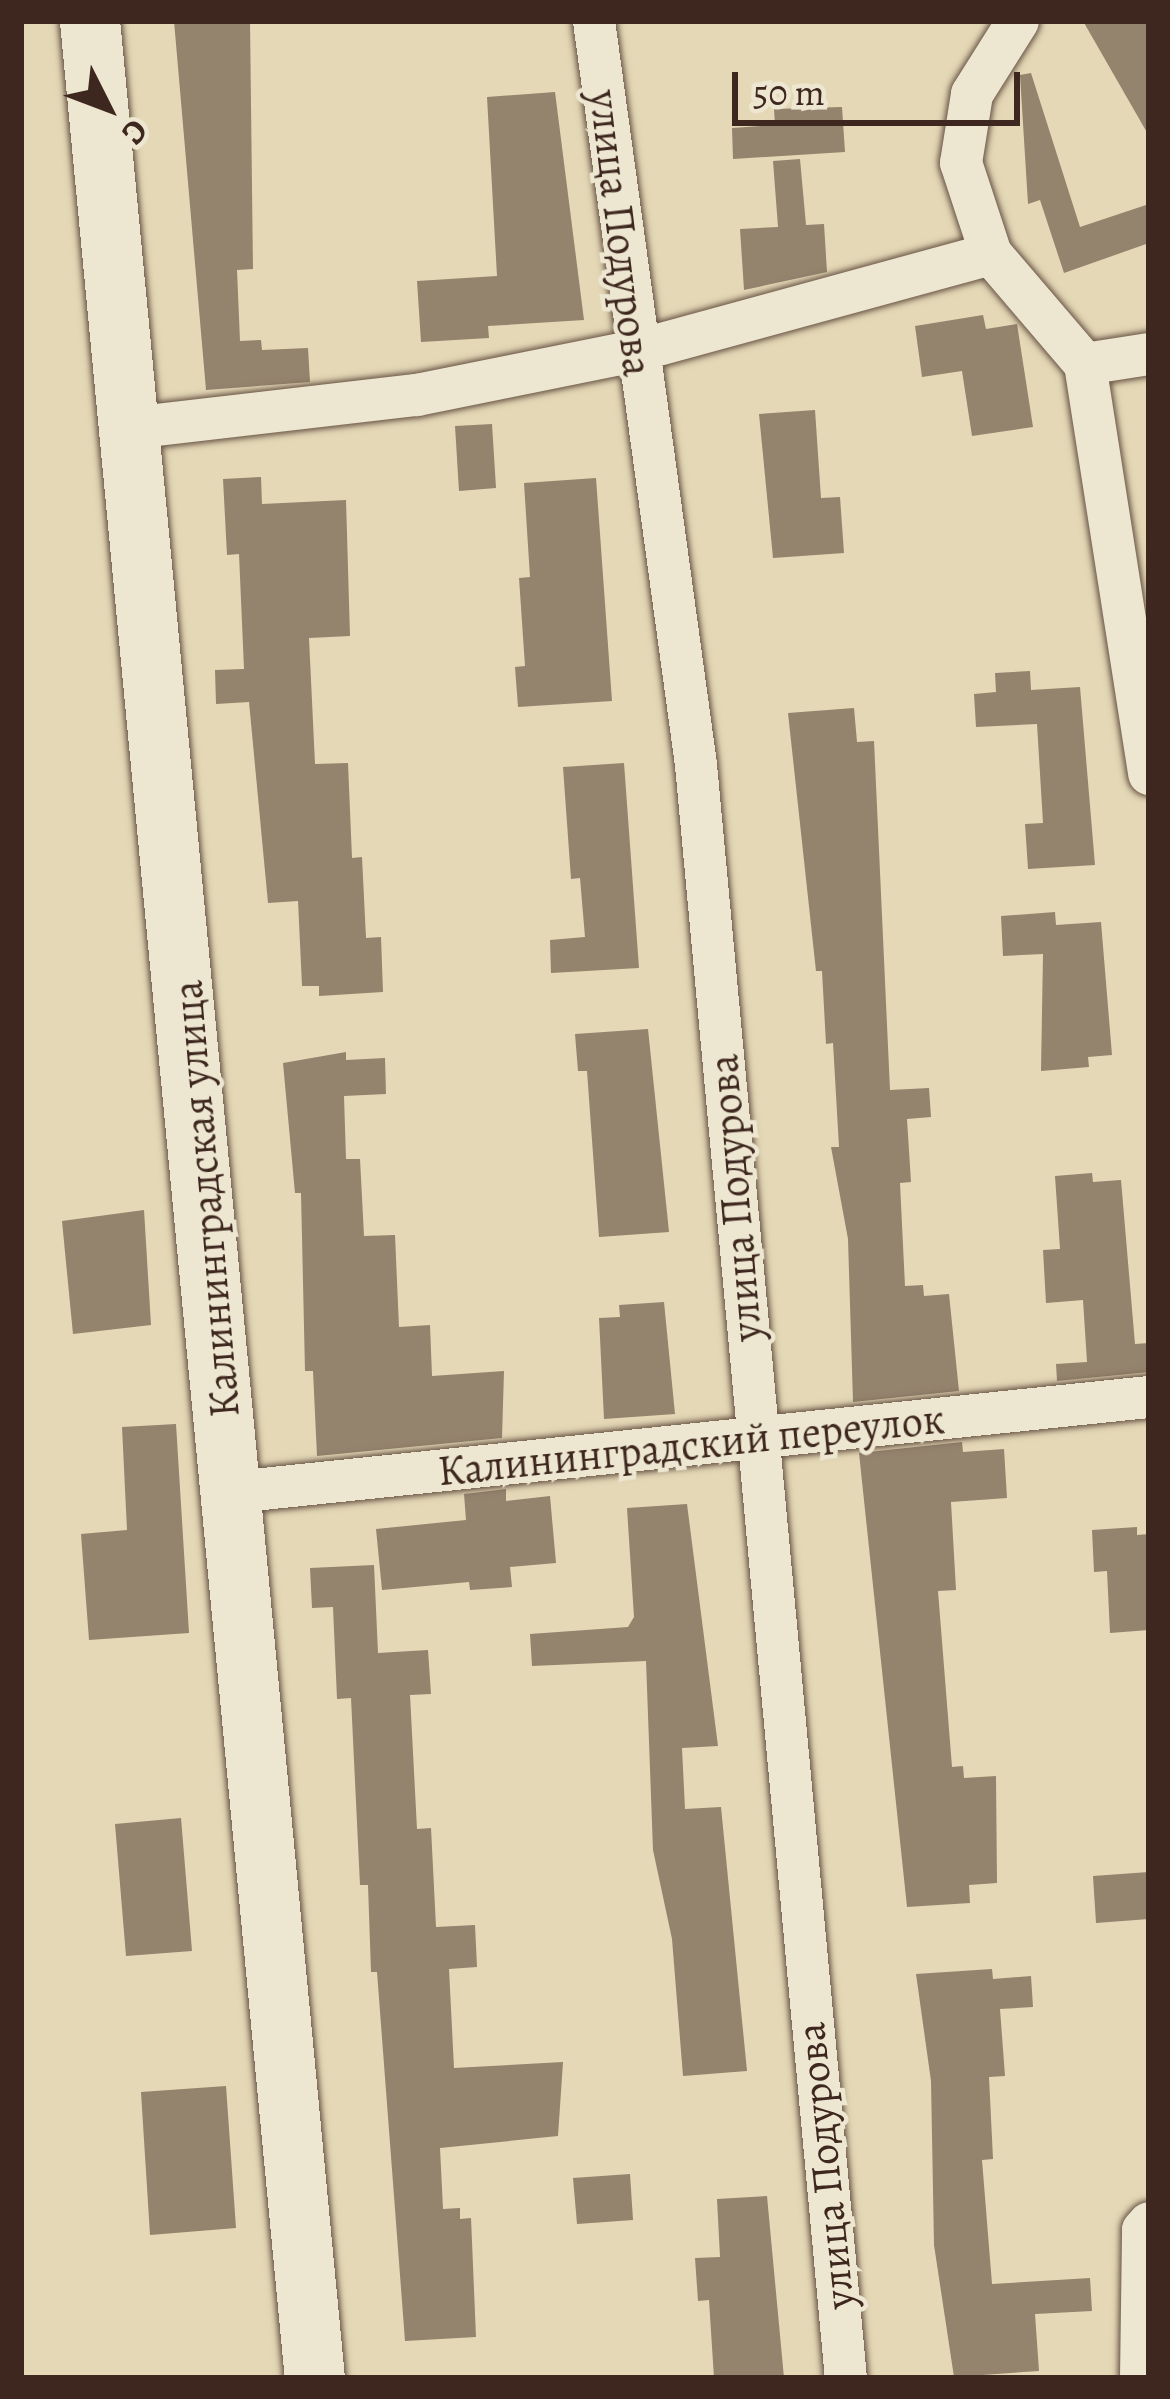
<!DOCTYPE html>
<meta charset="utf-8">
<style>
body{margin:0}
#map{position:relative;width:1170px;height:2399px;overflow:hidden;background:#e4d8b6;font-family:Alegreya,serif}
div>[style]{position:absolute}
.building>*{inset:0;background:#94836d}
.roads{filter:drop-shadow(0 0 3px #675344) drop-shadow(0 0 3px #675344)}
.street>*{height:42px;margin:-21px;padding:0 21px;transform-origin:21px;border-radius:21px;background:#ede6d0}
.secondary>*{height:60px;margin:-30px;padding:0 30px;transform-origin:30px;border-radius:30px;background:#ede6d0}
span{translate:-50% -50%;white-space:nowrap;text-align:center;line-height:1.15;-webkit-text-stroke:9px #ede6d0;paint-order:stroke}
.street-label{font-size:42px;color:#3d271e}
.frame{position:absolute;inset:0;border:24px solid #3d271e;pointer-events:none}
.north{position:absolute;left:48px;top:48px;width:120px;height:120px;-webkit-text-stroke:9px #ede6d0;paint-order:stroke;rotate:132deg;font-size:33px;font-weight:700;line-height:48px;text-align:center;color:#3d271e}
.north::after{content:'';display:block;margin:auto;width:42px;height:54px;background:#3d271e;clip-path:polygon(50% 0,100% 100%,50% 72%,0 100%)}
.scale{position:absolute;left:732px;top:72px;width:288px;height:54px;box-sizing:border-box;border:6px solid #3d271e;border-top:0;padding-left:15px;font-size:36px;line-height:42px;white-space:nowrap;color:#3d271e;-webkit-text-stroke:9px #ede6d0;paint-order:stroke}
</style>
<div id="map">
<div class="building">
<div style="clip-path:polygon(174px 21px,250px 21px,253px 269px,237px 270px,240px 341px,261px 340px,262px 350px,308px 348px,310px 382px,206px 390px)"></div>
<div style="clip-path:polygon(1083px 21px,1149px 21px,1149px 136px)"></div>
<div style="clip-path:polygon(1031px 73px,1080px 227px,1149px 204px,1149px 243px,1064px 273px,1040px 200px,1028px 204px,1020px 75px)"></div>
<div style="clip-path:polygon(555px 92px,584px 320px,488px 326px,489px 338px,421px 342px,417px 281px,497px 276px,487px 97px)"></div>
<div style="clip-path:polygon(842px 107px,845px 152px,733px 159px,732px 128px,775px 125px,774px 109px)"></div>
<div style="clip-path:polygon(800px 159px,806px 225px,824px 224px,827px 272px,744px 290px,740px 229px,778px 227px,773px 161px)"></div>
<div style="clip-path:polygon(983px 315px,986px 329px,1017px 324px,1033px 427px,972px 436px,962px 371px,922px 377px,915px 326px)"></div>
<div style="clip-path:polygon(815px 410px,821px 498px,840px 497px,844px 553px,773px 558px,759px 414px)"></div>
<div style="clip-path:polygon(492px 424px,496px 488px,459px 491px,455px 426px)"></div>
<div style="clip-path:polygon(261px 477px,262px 504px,346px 500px,350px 636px,309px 638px,315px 764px,348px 763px,352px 858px,362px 857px,366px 938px,381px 937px,383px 992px,319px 996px,319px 986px,302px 986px,298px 901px,268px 903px,249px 702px,216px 704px,215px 670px,244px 669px,239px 554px,227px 555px,223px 479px)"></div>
<div style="clip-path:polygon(596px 478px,612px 701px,518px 707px,515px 667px,525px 666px,519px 578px,530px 577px,524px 483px)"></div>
<div style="clip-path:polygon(1030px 671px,1031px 690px,1080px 687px,1095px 865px,1028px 869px,1025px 824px,1043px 823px,1037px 724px,976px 727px,974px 694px,996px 692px,995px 673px)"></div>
<div style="clip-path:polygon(854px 708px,857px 742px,874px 741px,890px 1090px,929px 1088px,931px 1117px,907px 1119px,911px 1182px,900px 1183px,905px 1286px,923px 1285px,924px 1296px,949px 1294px,959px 1391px,853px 1402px,848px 1239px,831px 1147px,839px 1147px,833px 1043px,826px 1044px,822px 971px,816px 971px,788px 713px)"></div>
<div style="clip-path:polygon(624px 763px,639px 968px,551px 973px,550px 940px,585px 937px,580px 878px,571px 879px,563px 767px)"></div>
<div style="clip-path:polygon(1055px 912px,1056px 925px,1101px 922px,1112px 1055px,1088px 1057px,1089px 1067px,1041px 1071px,1043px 954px,1003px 956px,1001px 916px)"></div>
<div style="clip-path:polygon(648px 1029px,669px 1232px,599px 1237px,587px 1071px,578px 1071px,575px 1034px)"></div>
<div style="clip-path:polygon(346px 1052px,346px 1060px,385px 1058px,386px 1094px,344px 1096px,346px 1159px,360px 1159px,364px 1236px,395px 1235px,399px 1327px,430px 1325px,432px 1376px,504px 1371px,502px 1438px,317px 1456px,313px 1371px,305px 1371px,301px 1193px,295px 1193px,283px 1063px)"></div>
<div style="clip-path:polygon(1092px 1173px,1093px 1182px,1121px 1180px,1135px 1344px,1149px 1343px,1149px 1372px,1057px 1381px,1056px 1364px,1087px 1362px,1083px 1300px,1046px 1303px,1043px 1250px,1060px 1249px,1055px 1176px)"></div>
<div style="clip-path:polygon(144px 1210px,151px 1325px,73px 1334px,62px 1221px)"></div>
<div style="clip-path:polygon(664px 1302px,675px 1414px,604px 1419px,599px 1318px,620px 1317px,619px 1305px)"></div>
<div style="clip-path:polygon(176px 1424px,189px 1633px,89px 1640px,81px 1534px,127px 1530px,122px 1427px)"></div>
<div style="clip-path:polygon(962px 1442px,963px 1452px,1004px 1449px,1007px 1498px,951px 1502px,956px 1590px,938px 1591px,952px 1767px,963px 1766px,964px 1778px,996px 1776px,997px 1883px,969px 1885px,970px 1903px,907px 1907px,859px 1453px)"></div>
<div style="clip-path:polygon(506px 1489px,506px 1501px,550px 1496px,556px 1563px,510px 1567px,512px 1587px,470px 1590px,469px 1582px,382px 1590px,376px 1529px,466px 1520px,464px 1494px)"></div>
<div style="clip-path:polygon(687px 1504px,718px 1746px,682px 1748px,685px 1809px,721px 1807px,747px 2071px,683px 2076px,672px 1939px,653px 1850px,646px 1661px,532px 1666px,530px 1634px,628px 1627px,634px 1617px,627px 1508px)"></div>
<div style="clip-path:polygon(1137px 1527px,1137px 1535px,1149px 1534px,1149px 1630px,1110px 1633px,1107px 1571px,1094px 1572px,1092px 1530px)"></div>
<div style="clip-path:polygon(374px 1565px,378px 1653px,428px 1650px,431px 1694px,410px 1695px,417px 1829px,431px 1828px,436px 1927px,475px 1925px,477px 1967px,449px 1969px,454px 2068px,563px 2062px,558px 2136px,440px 2148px,443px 2209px,460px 2208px,460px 2219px,471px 2218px,476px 2337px,405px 2341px,377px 1972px,371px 1972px,368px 1885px,360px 1885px,351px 1698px,337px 1699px,333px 1607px,312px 1608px,310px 1568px)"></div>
<div style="clip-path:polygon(181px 1818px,192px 1951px,126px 1956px,115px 1824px)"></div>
<div style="clip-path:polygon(1149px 1872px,1149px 1919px,1096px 1923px,1093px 1876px)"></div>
<div style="clip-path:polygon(992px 1969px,993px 1979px,1031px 1976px,1033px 2007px,1000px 2009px,1005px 2076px,989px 2077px,993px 2159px,982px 2160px,992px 2284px,1090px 2278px,1092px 2311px,1035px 2314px,1039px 2371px,954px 2377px,934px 2245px,931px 2081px,916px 1974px)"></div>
<div style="clip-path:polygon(226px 2086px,236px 2228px,150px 2235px,141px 2092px)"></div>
<div style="clip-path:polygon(630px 2174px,633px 2220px,577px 2224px,573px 2178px)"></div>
<div style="clip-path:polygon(767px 2196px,784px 2378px,714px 2378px,709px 2300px,698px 2301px,695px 2258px,720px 2257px,717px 2199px)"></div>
</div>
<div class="roads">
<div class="street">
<div style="left:594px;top:21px;width:751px;rotate:82.19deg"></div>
<div style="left:696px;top:765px;width:1620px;rotate:84.69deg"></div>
<div style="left:991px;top:254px;width:96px;rotate:-108.2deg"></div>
<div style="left:961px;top:163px;width:70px;rotate:-80.9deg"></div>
<div style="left:972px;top:94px;width:86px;rotate:-57.8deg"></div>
<div style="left:1149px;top:354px;width:65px;rotate:171.1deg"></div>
<div style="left:1085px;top:364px;width:415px;rotate:81.1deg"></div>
<div style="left:131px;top:428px;width:288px;rotate:-6.6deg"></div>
<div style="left:417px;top:395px;width:223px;rotate:-11.4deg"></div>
<div style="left:636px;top:351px;width:368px;rotate:-15.3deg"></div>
<div style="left:991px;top:254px;width:145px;rotate:49.5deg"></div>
<div style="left:234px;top:1492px;width:920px;rotate:-5.93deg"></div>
<div style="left:1141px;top:2378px;width:148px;rotate:-89.2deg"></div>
<div style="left:1143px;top:2230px;width:9px;rotate:-49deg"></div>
</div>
<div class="secondary">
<div style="left:90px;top:21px;width:2368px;rotate:84.55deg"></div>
</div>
</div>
<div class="street-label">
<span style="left:621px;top:233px;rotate:83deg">улица Подурова</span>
<span style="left:735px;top:1198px;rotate:-95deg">улица Подурова</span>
<span style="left:206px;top:1199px;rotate:-95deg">Калининградская улица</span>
<span style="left:691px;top:1445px;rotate:-6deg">Калининградский переулок</span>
<span style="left:825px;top:2166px;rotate:-96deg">улица Подурова</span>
</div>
<div class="frame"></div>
<div class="north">С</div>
<div class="scale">50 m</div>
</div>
